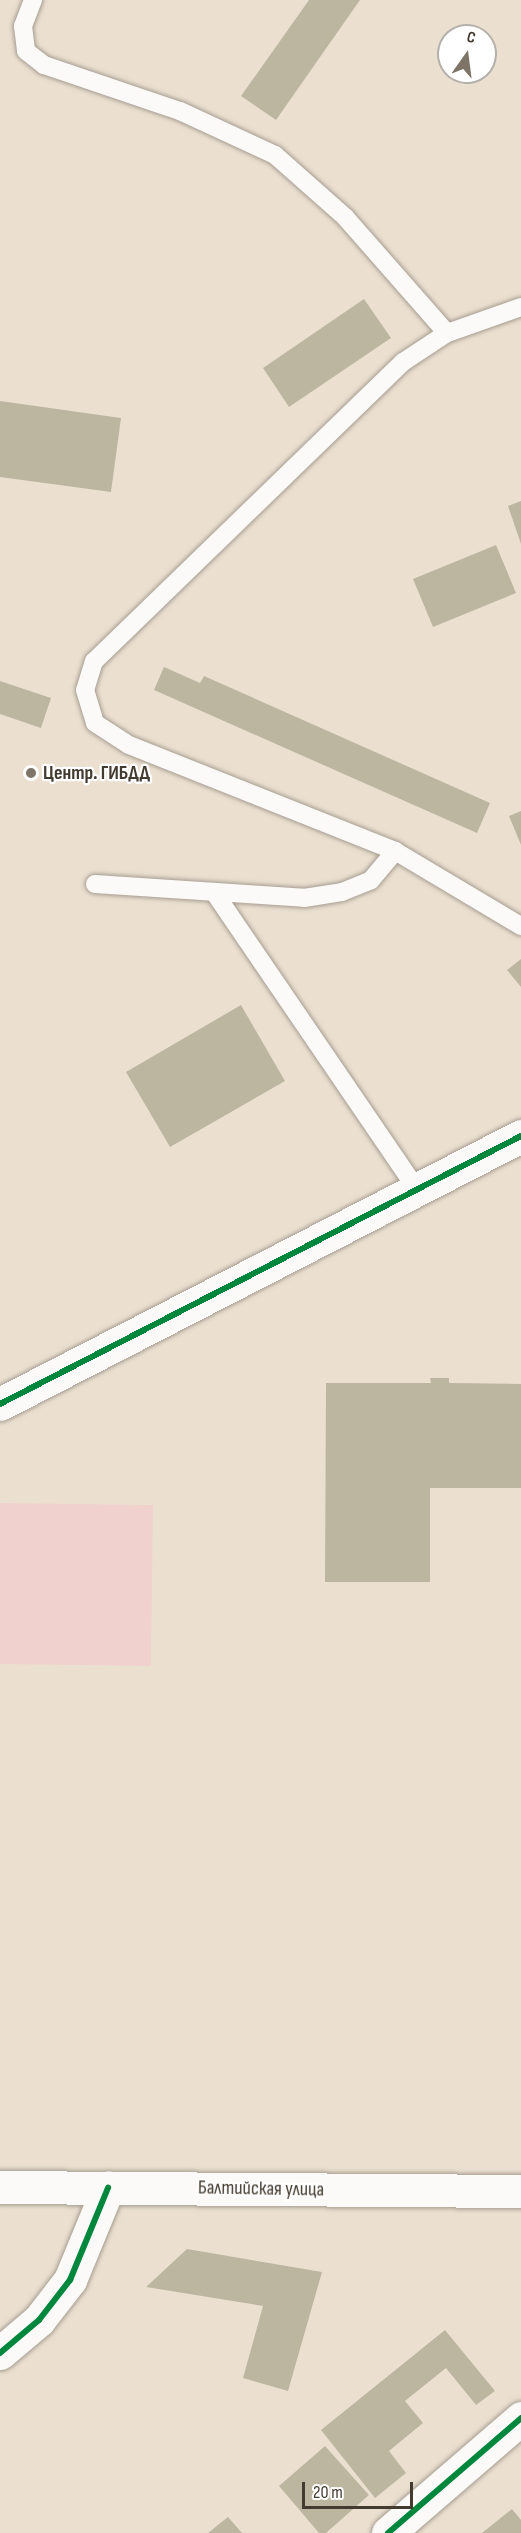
<!DOCTYPE html>
<meta charset="utf-8">
<style>
body{margin:0}
#map{position:relative;width:521px;height:2533px;overflow:hidden;background:#ebe0d0;font-family:"Sofia Sans Condensed",sans-serif}
div>[style]{position:absolute}
.green>*{inset:0;background:#f0d1cd}
.building>*{inset:0;background:#bcb6a1}
.roads{filter:drop-shadow(0 0 2px #a69d91) drop-shadow(0 0 2px #a69d91)}
.service>*{height:18px;margin:-9px;padding:0 9px;transform-origin:9px;border-radius:9px;background:#fcfaf8}
.minor>*{height:33px;margin:-16.5px;padding:0 16.5px;transform-origin:16.5px;border-radius:16.5px;background:#fcfaf8}
.secondary>*{height:33px;margin:-16.5px;padding:0 16.5px;transform-origin:16.5px;border-radius:16.5px;background:#fcfaf8}
.cycleway>*{height:6px;margin:-3px;padding:0 3px;transform-origin:3px;border-radius:3px;background:#00873e}
.dots>*{width:16px;height:16px;translate:-50% -50%;box-sizing:border-box;border:3px solid #fff;border-radius:50%}
span{translate:-50% -50%;white-space:nowrap;text-align:center;line-height:1.15;-webkit-text-stroke:4.5px #fff;paint-order:stroke}
.poi-label{font-size:20px;color:#443b30;font-weight:700}
.left{translate:0 -50%;text-align:left}
.street-label{font-size:20px;color:#443b30}
.north{position:absolute;left:437px;top:24px;width:60px;height:60px;box-sizing:border-box;background:#fff;border:2px solid #b4b1ac;border-radius:50%;rotate:14deg;font-size:16px;font-weight:700;line-height:24px;text-align:center;color:#443b30}
.north::after{content:'';display:block;margin:auto;width:21px;height:27px;background:#7e7568;clip-path:polygon(50% 0,100% 100%,50% 72%,0 100%)}
.scale{position:absolute;left:302px;top:2482px;width:111px;height:27px;box-sizing:border-box;border:3px solid #443b30;border-top:0;padding-left:8px;font-size:18px;line-height:21px;white-space:nowrap;color:#443b30;-webkit-text-stroke:4px #fff;paint-order:stroke}
</style>
<div id="map">
<div class="green">
<div style="clip-path:polygon(0 1503px,153px 1505px,151px 1666px,0 1664px)"></div>
</div>
<div class="building">
<div style="clip-path:polygon(309px 0,360px 0,276px 120px,241px 96px)"></div>
<div style="clip-path:polygon(364px 299px,391px 338px,289px 407px,263px 368px)"></div>
<div style="clip-path:polygon(0 401px,121px 418px,111px 492px,0 477px)"></div>
<div style="clip-path:polygon(521px 501px,521px 544px,508px 506px)"></div>
<div style="clip-path:polygon(496px 545px,516px 593px,433px 627px,413px 579px)"></div>
<div style="clip-path:polygon(164px 667px,200px 683px,204px 676px,490px 803px,477px 833px,154px 690px)"></div>
<div style="clip-path:polygon(0 681px,51px 698px,41px 728px,0 714px)"></div>
<div style="clip-path:polygon(521px 811px,521px 845px,509px 816px)"></div>
<div style="clip-path:polygon(521px 959px,521px 987px,507px 970px)"></div>
<div style="clip-path:polygon(241px 1005px,285px 1081px,170px 1147px,126px 1072px)"></div>
<div style="clip-path:polygon(430px 1378px,449px 1378px,449px 1383px,521px 1384px,521px 1488px,430px 1488px,430px 1582px,325px 1582px,326px 1383px,431px 1383px)"></div>
<div style="clip-path:polygon(187px 2249px,322px 2272px,288px 2391px,243px 2378px,263px 2306px,146px 2287px)"></div>
<div style="clip-path:polygon(445px 2330px,495px 2391px,476px 2405px,446px 2368px,405px 2401px,423px 2423px,389px 2451px,406px 2473px,375px 2498px,321px 2430px)"></div>
<div style="clip-path:polygon(325px 2446px,369px 2495px,326px 2533px,319px 2533px,279px 2486px)"></div>
<div style="clip-path:polygon(512px 2509px,521px 2520px,521px 2533px,482px 2533px)"></div>
<div style="clip-path:polygon(228px 2517px,242px 2533px,208px 2533px)"></div>
</div>
<div class="roads">
<div class="service">
<div style="left:33px;top:0;width:28px;rotate:111deg"></div>
<div style="left:23px;top:26px;width:25px;rotate:83deg"></div>
<div style="left:26px;top:51px;width:23px;rotate:38deg"></div>
<div style="left:44px;top:65px;width:144px;rotate:18.7deg"></div>
<div style="left:180px;top:111px;width:105px;rotate:24.9deg"></div>
<div style="left:275px;top:155px;width:94px;rotate:41.5deg"></div>
<div style="left:345px;top:217px;width:154px;rotate:48.7deg"></div>
<div style="left:521px;top:307px;width:78px;rotate:160.6deg"></div>
<div style="left:447px;top:333px;width:53px;rotate:146.6deg"></div>
<div style="left:403px;top:362px;width:430px;rotate:135.9deg"></div>
<div style="left:94px;top:661px;width:30px;rotate:107deg"></div>
<div style="left:85px;top:690px;width:34px;rotate:73deg"></div>
<div style="left:95px;top:723px;width:40px;rotate:32.9deg"></div>
<div style="left:129px;top:745px;width:286px;rotate:21.7deg"></div>
<div style="left:395px;top:851px;width:147px;rotate:30.8deg"></div>
<div style="left:95px;top:884px;width:209px;rotate:3.8deg"></div>
<div style="left:304px;top:898px;width:38px;rotate:-9deg"></div>
<div style="left:342px;top:892px;width:31px;rotate:-22deg"></div>
<div style="left:371px;top:880px;width:38px;rotate:-50deg"></div>
<div style="left:214px;top:892px;width:361px;rotate:55.7deg"></div>
</div>
<div class="minor">
<div style="left:0;top:1404px;width:586px;rotate:-27.22deg"></div>
<div style="left:0;top:2353px;width:51px;rotate:-40.2deg"></div>
<div style="left:39px;top:2320px;width:51px;rotate:-52.2deg"></div>
<div style="left:70px;top:2280px;width:100px;rotate:-67.6deg"></div>
<div style="left:388px;top:2533px;width:176px;rotate:-40.8deg"></div>
</div>
<div class="secondary">
<div style="left:0;top:2187px;width:521px;rotate:0.44deg"></div>
</div>
</div>
<div class="cycleway">
<div style="left:0;top:1404px;width:586px;rotate:-27.22deg"></div>
<div style="left:0;top:2353px;width:51px;rotate:-40.2deg"></div>
<div style="left:39px;top:2320px;width:51px;rotate:-52.2deg"></div>
<div style="left:70px;top:2280px;width:100px;rotate:-67.6deg"></div>
<div style="left:388px;top:2533px;width:176px;rotate:-40.8deg"></div>
</div>
<div class="dots">
<div style="left:31px;top:773px;background:#7e7568"></div>
</div>
<div class="poi-label">
<span class="left" style="left:43px;top:773px">Центр. ГИБДД</span>
</div>
<div class="street-label">
<span style="left:261px;top:2189px;rotate:1deg">Балтийская улица</span>
</div>
<div class="north">С</div>
<div class="scale">20 m</div>
</div>
